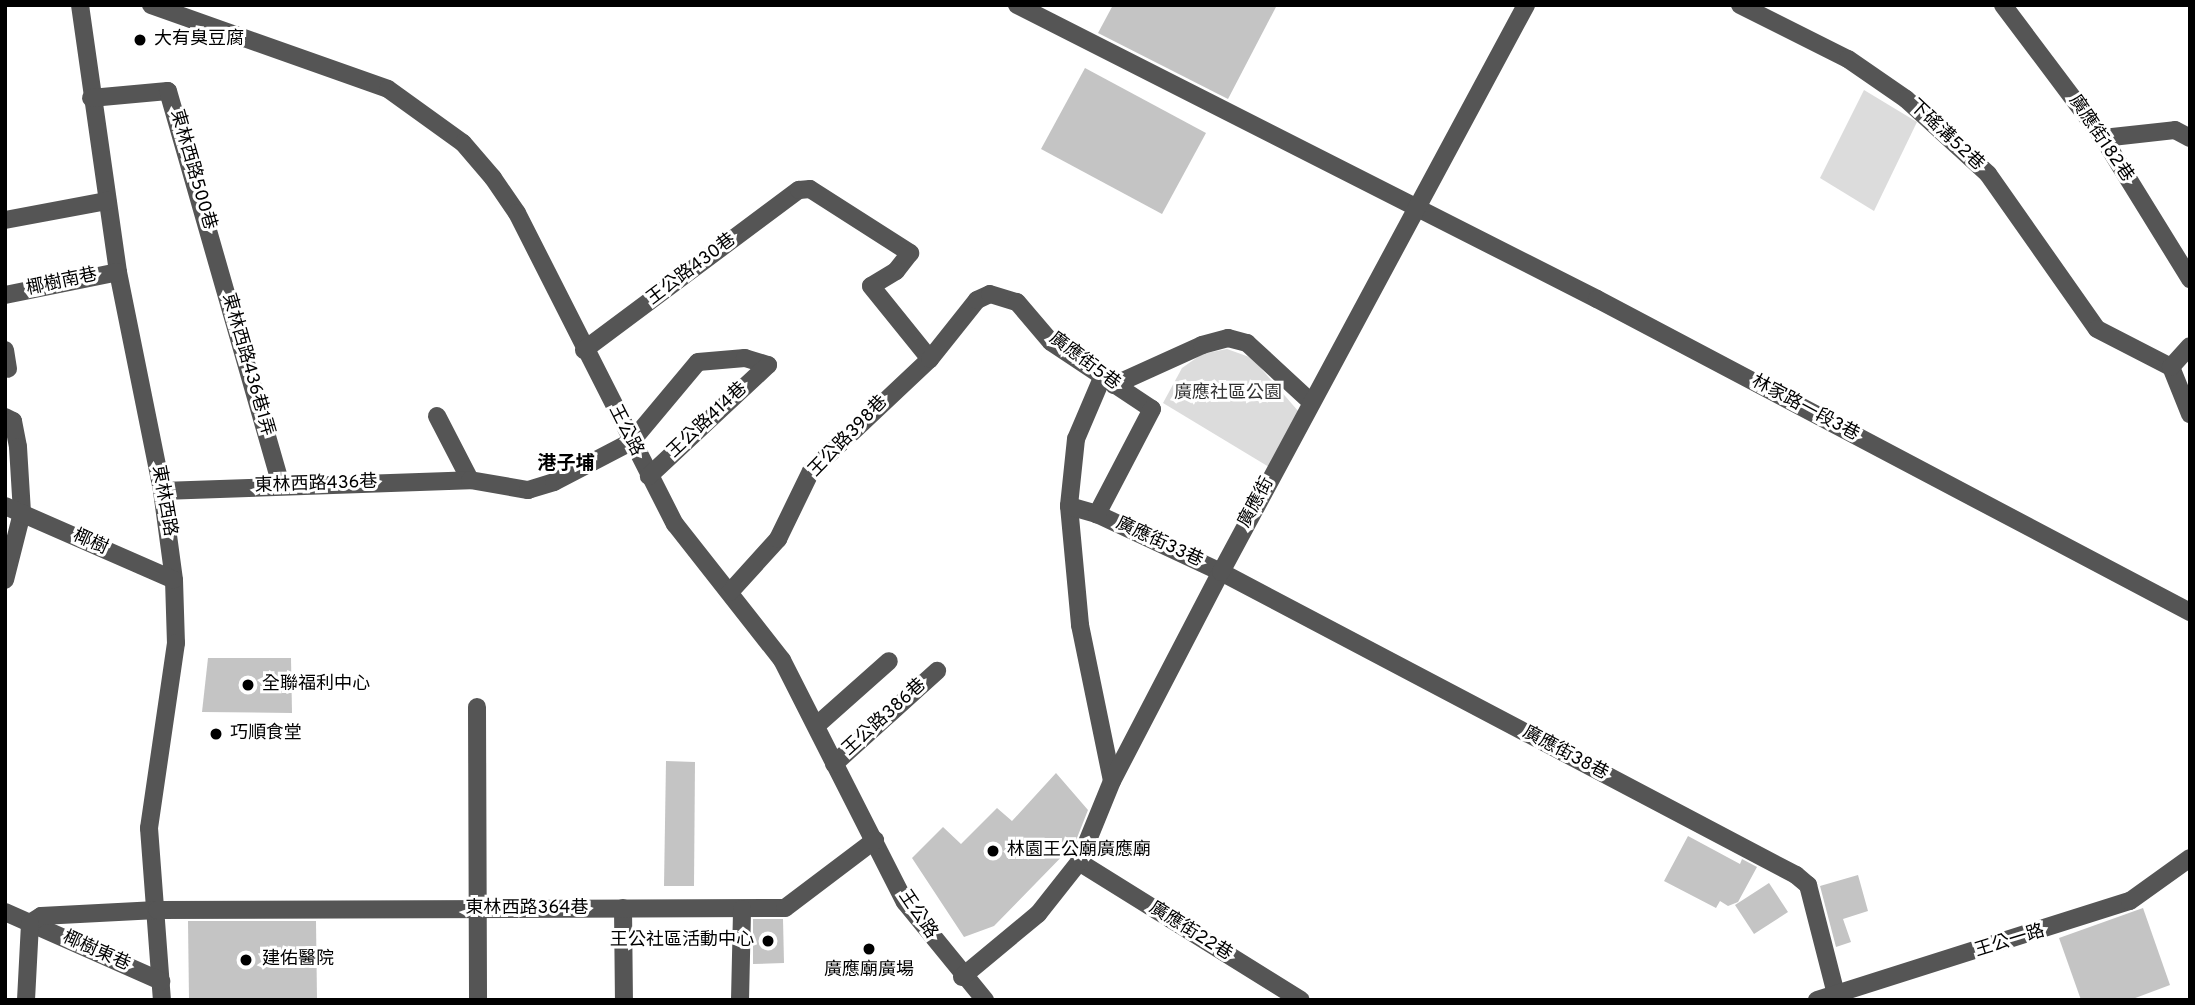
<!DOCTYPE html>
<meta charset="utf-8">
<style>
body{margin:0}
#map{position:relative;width:2195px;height:1005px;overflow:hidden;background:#fff;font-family:Overpass,"Noto Sans TC",sans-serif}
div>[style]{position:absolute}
.green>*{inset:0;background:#dcdcdc}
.building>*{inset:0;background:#c4c4c4}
.minor>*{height:18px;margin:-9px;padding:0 9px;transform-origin:9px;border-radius:9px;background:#555}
.dots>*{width:19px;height:19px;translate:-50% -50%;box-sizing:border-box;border:4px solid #fff;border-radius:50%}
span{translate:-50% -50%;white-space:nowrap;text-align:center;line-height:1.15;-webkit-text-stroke:6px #fff;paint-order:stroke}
.poi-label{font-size:18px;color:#000}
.left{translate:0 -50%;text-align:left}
.right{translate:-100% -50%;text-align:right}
.street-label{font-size:18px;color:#000}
.park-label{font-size:18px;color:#333}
.neighbourhood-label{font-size:19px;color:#000;font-weight:700}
.frame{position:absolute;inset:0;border:7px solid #000;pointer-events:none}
</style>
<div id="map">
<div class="green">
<div style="clip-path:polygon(1864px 90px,1917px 122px,1874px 211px,1820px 178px)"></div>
<div style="clip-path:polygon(1227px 349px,1252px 358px,1299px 412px,1269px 467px,1163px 403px,1182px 368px,1202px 354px)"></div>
</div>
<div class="building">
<div style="clip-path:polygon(1113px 5px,1277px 5px,1228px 99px,1098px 33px)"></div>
<div style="clip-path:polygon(1085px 68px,1206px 133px,1162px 214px,1041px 149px)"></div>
<div style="clip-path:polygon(208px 658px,291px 658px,292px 713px,202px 712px)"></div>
<div style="clip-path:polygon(666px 761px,695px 762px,694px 886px,664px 886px)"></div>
<div style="clip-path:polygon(1056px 773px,1088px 810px,1075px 843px,994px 926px,964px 937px,912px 858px,943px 827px,961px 844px,997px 808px,1012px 821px)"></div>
<div style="clip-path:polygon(1688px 836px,1740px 864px,1742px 859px,1757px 867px,1738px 902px,1728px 906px,1720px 901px,1716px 908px,1664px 881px)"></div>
<div style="clip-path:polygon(1858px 875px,1868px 911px,1843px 919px,1851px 942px,1836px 947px,1820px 886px)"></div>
<div style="clip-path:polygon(1769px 883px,1788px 912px,1754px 934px,1735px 905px)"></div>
<div style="clip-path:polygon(2143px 908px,2170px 985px,2130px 1000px,2081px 1000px,2059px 938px)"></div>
<div style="clip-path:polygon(753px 919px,783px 919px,784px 963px,753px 964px)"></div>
<div style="clip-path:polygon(188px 921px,316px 921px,317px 1000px,189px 1000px)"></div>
</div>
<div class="minor">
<div style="left:80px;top:5px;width:270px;rotate:81.9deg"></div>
<div style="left:118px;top:272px;width:223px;rotate:78.6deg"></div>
<div style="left:162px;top:491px;width:90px;rotate:82.3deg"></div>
<div style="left:174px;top:580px;width:63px;rotate:88.2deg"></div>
<div style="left:176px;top:643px;width:187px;rotate:98.3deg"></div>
<div style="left:149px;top:828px;width:172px;rotate:85.7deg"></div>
<div style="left:151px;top:5px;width:251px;rotate:19.5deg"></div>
<div style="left:388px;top:89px;width:92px;rotate:35.8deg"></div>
<div style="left:463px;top:143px;width:46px;rotate:49.4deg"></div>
<div style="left:493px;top:178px;width:42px;rotate:55.6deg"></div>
<div style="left:517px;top:213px;width:349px;rotate:63.1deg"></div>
<div style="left:675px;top:524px;width:173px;rotate:51.8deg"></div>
<div style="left:782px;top:660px;width:271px;rotate:63.1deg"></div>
<div style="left:905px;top:902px;width:127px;rotate:50.8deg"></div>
<div style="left:1017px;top:5px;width:650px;rotate:26.88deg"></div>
<div style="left:1597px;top:299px;width:671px;rotate:27.83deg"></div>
<div style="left:1740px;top:5px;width:121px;rotate:26.6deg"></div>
<div style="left:1848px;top:59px;width:70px;rotate:34.6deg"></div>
<div style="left:1906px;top:99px;width:111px;rotate:42.4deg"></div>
<div style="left:1988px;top:174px;width:189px;rotate:54.9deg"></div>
<div style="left:2097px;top:329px;width:83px;rotate:27.2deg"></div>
<div style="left:2003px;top:5px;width:166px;rotate:53.1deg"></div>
<div style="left:2103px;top:138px;width:166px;rotate:58.3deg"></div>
<div style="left:91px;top:98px;width:77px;rotate:-5.2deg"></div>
<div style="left:168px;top:91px;width:411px;rotate:74deg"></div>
<div style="left:2103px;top:138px;width:72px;rotate:-6.3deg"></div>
<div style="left:2175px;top:130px;width:17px;rotate:28deg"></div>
<div style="left:5px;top:220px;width:104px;rotate:-10.6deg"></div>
<div style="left:5px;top:295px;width:115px;rotate:-11.5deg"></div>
<div style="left:5px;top:350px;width:19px;rotate:81deg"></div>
<div style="left:584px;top:350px;width:268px;rotate:-36.7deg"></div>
<div style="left:799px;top:190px;width:11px;rotate:-5deg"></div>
<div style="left:810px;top:189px;width:119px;rotate:32.6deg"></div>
<div style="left:910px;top:253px;width:23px;rotate:128deg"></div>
<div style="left:896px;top:271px;width:29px;rotate:149deg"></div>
<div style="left:871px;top:286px;width:94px;rotate:51.1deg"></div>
<div style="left:2171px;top:367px;width:51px;rotate:68deg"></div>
<div style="left:2171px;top:367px;width:28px;rotate:-48deg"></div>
<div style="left:1102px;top:378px;width:66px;rotate:113.1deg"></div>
<div style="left:1076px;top:439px;width:67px;rotate:96deg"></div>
<div style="left:1069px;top:506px;width:120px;rotate:84.7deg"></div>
<div style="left:1080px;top:625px;width:159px;rotate:78.4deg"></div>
<div style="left:1114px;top:385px;width:97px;rotate:-24.4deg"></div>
<div style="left:1202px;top:345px;width:27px;rotate:-15deg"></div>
<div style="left:1228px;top:338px;width:20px;rotate:15deg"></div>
<div style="left:1247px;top:343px;width:87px;rotate:42.7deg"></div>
<div style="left:437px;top:416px;width:72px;rotate:62.7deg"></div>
<div style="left:5px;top:417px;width:9px;rotate:27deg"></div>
<div style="left:13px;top:421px;width:26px;rotate:79deg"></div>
<div style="left:18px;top:447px;width:66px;rotate:86.5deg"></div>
<div style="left:22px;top:513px;width:69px;rotate:104.2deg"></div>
<div style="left:162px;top:491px;width:308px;rotate:-2deg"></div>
<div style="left:470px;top:480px;width:59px;rotate:9.8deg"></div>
<div style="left:528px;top:490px;width:27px;rotate:-17deg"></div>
<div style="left:554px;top:482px;width:87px;rotate:-27.5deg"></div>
<div style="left:631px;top:442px;width:104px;rotate:-50.1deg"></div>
<div style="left:698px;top:362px;width:47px;rotate:-4.9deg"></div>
<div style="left:745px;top:358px;width:24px;rotate:17deg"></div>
<div style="left:768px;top:365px;width:163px;rotate:137deg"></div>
<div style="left:5px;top:506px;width:184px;rotate:23.6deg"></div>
<div style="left:1069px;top:506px;width:29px;rotate:16deg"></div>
<div style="left:1097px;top:514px;width:137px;rotate:25.1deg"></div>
<div style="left:1221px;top:572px;width:650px;rotate:27.79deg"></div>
<div style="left:1796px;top:875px;width:16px;rotate:40deg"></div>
<div style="left:1808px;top:885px;width:113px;rotate:75.6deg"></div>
<div style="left:730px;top:592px;width:72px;rotate:-47.8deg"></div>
<div style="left:778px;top:539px;width:76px;rotate:-64.1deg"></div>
<div style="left:811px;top:471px;width:163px;rotate:-43.3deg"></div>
<div style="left:930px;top:359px;width:75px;rotate:-51.5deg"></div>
<div style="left:977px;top:300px;width:14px;rotate:-25deg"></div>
<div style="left:990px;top:294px;width:28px;rotate:17deg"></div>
<div style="left:1017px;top:302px;width:52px;rotate:49.6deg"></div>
<div style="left:1051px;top:342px;width:121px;rotate:33.6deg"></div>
<div style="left:1152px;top:409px;width:119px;rotate:117.6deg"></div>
<div style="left:477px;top:707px;width:293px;rotate:89.8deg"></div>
<div style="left:817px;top:725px;width:96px;rotate:-41.6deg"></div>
<div style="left:834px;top:764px;width:139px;rotate:-42.1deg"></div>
<div style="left:1079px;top:862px;width:261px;rotate:31.9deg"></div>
<div style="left:623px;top:908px;width:92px;rotate:89.4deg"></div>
<div style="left:5px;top:912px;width:171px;rotate:23.9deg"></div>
<div style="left:30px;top:923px;width:13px;rotate:-32deg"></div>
<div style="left:41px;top:916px;width:116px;rotate:-3deg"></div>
<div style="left:157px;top:910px;width:628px;rotate:-0.18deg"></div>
<div style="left:785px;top:908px;width:113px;rotate:-37.1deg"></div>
<div style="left:962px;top:977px;width:99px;rotate:-39.7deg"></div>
<div style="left:1038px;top:914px;width:66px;rotate:-51.7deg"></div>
<div style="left:1079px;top:862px;width:87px;rotate:-67.8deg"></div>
<div style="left:1112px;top:781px;width:236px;rotate:-62.5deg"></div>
<div style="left:1221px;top:572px;width:644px;rotate:-61.72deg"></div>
<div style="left:26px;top:1000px;width:77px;rotate:-87deg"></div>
<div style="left:740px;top:1000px;width:91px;rotate:-88.7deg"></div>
<div style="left:1817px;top:1000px;width:328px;rotate:-17.6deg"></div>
<div style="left:2130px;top:901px;width:74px;rotate:-35.6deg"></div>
</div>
<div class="dots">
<div style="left:140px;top:40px;background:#000"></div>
<div style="left:248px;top:685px;background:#000"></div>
<div style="left:216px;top:734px;background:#000"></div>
<div style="left:993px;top:851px;background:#000"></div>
<div style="left:768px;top:941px;background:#000"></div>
<div style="left:869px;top:949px;background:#000"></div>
<div style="left:246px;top:960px;background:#000"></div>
</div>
<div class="poi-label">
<span class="left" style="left:154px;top:40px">大有臭豆腐</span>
<span class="left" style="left:262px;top:685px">全聯福利中心</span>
<span class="left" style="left:230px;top:734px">巧順食堂</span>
<span class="left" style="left:1007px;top:851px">林園王公廟廣應廟</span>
<span class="right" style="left:754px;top:941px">王公社區活動中心</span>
<span class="left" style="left:262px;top:960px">建佑醫院</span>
<span style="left:869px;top:971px">廣應廟廣場</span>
</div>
<div class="street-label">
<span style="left:1946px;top:136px;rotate:43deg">下磘溝52巷</span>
<span style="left:2100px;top:139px;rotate:56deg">廣應街182巷</span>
<span style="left:192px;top:170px;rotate:74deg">東林西路500巷</span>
<span style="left:692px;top:270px;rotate:-37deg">王公路430巷</span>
<span style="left:62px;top:283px;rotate:-12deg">椰樹南巷</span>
<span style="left:1084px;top:362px;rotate:37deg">廣應街5巷</span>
<span style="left:247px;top:365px;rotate:74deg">東林西路436巷1弄</span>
<span style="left:1805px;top:409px;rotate:28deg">林家路一段3巷</span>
<span style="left:708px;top:421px;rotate:-43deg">王公路414巷</span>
<span style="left:625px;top:431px;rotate:63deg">王公路</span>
<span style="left:849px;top:437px;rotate:-46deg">王公路398巷</span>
<span style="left:316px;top:485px;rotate:-2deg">東林西路436巷</span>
<span style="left:163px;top:501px;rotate:80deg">東林西路</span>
<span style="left:1257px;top:503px;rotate:-62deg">廣應街</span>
<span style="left:90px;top:543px;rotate:24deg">椰樹</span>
<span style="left:1159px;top:543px;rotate:25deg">廣應街33巷</span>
<span style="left:885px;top:718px;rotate:-42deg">王公路386巷</span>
<span style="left:1565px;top:754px;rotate:28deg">廣應街38巷</span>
<span style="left:527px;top:909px">東林西路364巷</span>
<span style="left:917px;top:915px;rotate:56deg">王公路</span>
<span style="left:1190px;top:932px;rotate:32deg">廣應街22巷</span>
<span style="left:2010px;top:942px;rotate:-17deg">王公一路</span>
<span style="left:96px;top:952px;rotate:24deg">椰樹東巷</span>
</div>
<div class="park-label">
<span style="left:1228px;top:394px">廣應社區公園</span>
</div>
<div class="neighbourhood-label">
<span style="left:566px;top:465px">港子埔</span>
</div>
<div class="frame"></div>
</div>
